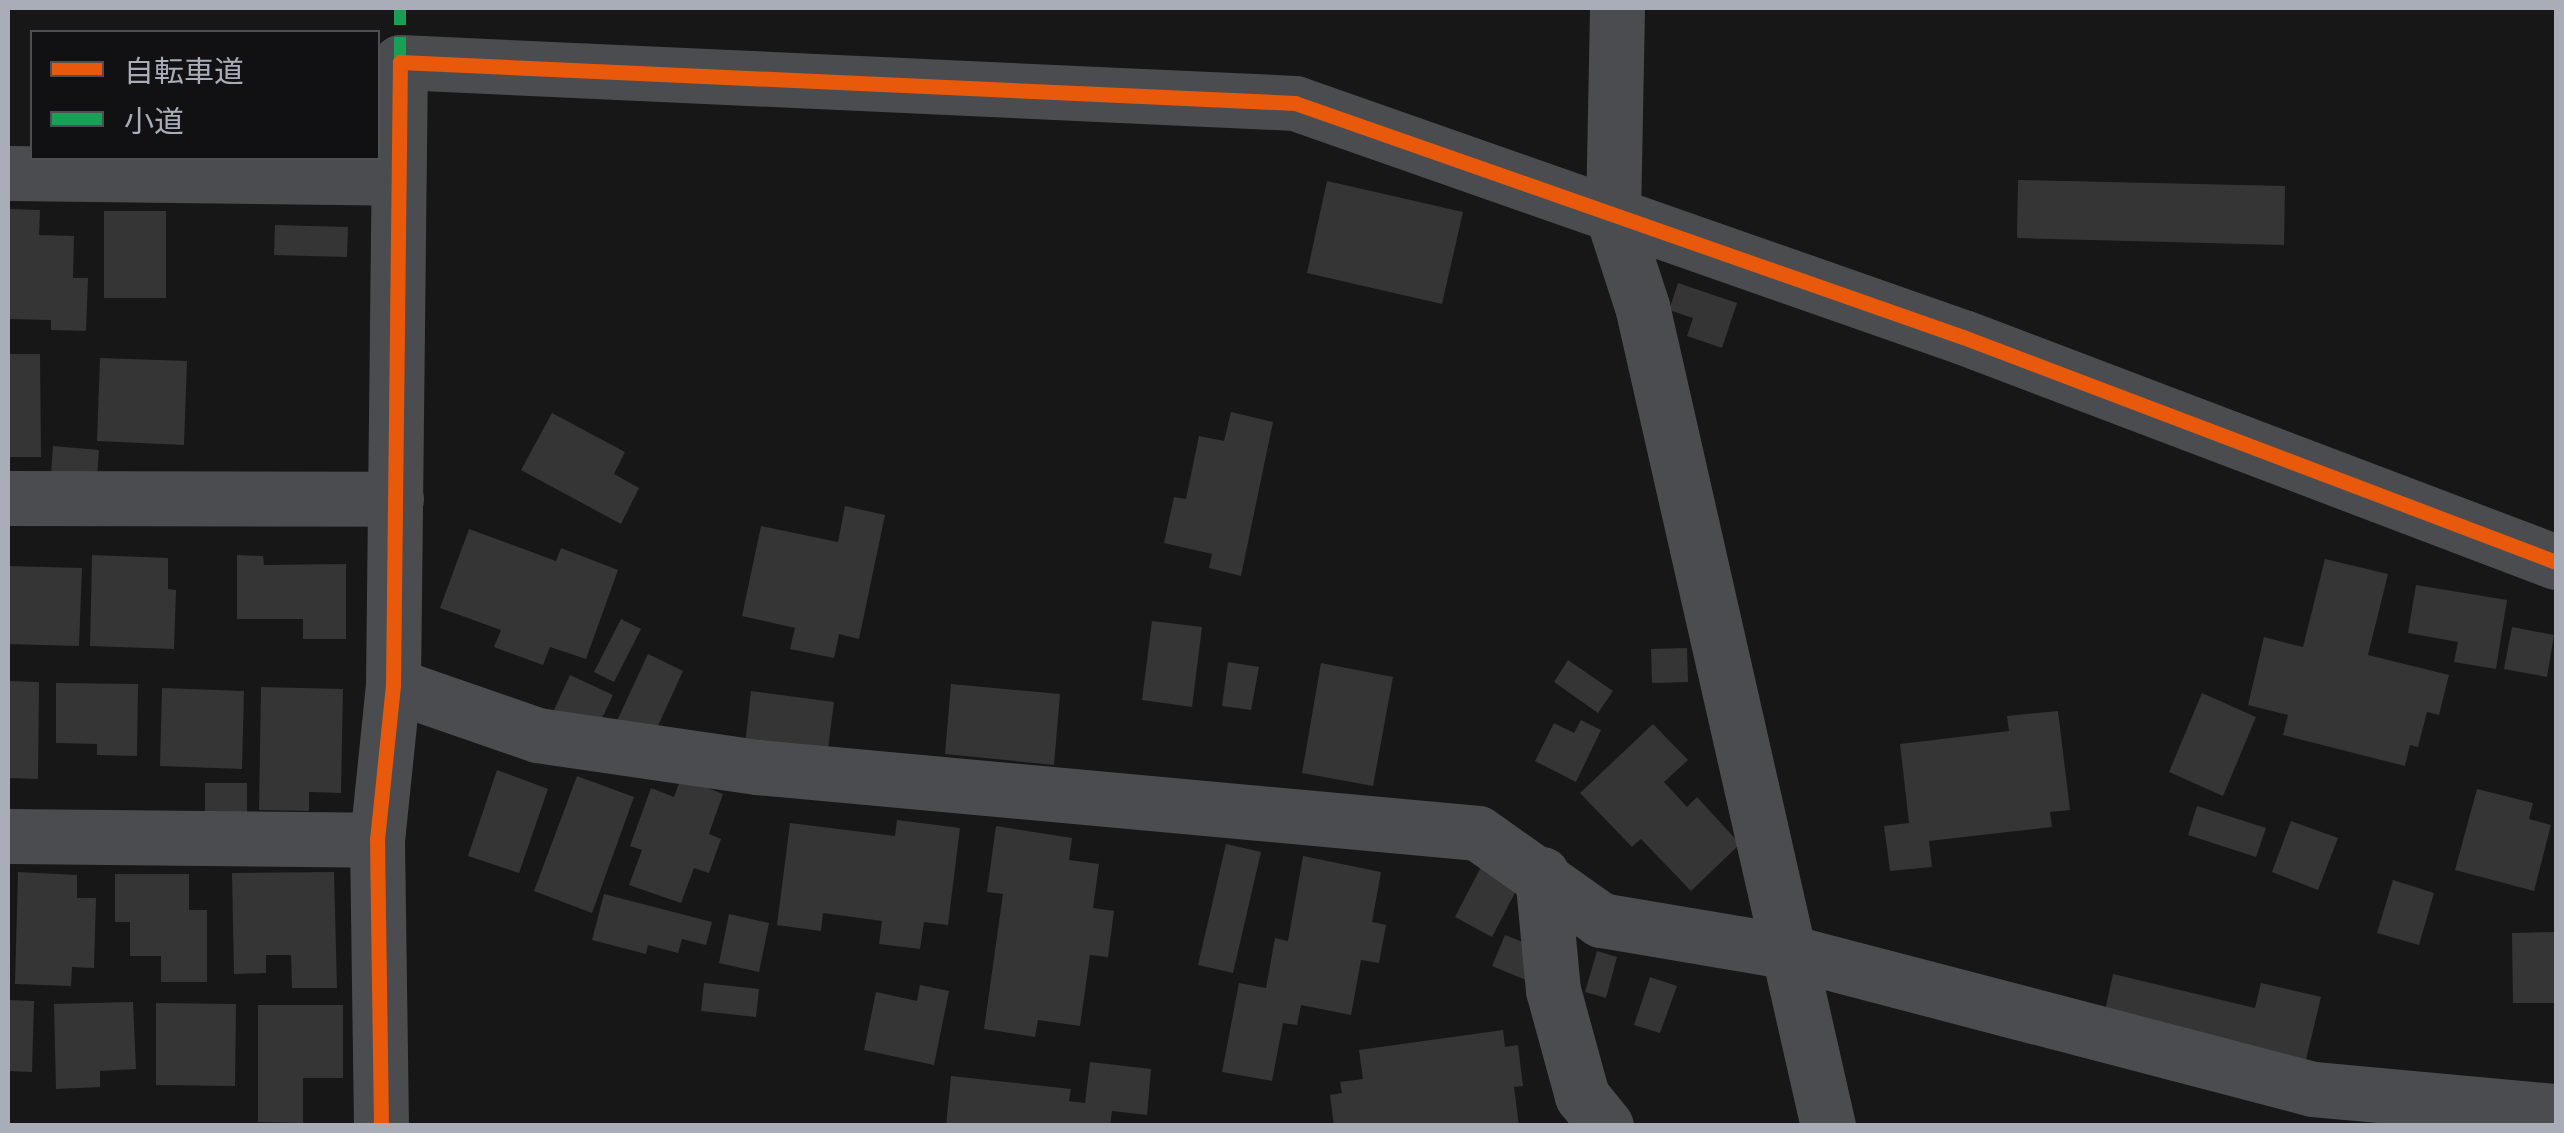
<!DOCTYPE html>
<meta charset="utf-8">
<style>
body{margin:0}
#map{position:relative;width:2564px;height:1133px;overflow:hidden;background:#171717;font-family:"Space Grotesk","Noto Sans JP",sans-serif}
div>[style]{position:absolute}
.building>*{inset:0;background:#353536}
.minor>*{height:55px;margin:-27.5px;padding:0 27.5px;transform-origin:27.5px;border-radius:27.5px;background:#4b4c50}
.quiet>*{height:12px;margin-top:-6px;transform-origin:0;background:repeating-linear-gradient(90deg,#1a9f57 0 25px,transparent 0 37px)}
.cycleway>*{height:15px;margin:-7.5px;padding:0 7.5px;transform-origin:7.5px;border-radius:7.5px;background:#e8590c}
span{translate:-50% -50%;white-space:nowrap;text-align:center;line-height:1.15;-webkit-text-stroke:10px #111113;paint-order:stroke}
.frame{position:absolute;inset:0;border:10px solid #a8adb8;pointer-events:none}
.legend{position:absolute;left:30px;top:30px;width:350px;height:130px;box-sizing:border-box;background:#111113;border:2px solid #4d4f55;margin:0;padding:12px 18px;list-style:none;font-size:30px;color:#a8adb8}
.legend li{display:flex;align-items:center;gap:20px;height:50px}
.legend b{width:50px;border:2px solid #4d4f55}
</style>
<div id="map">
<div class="building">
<div style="clip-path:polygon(2018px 180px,2285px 186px,2284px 245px,2017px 238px)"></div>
<div style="clip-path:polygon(1327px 181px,1463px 212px,1442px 304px,1307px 273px)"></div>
<div style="clip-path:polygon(8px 209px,40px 210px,39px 235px,74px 236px,73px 278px,88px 278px,86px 331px,51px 330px,51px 320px,8px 319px)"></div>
<div style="clip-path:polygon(104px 211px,166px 211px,166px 298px,104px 298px)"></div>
<div style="clip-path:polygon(275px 225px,348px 227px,347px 257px,274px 255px)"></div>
<div style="clip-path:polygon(1678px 283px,1737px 303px,1722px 348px,1687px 336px,1693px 318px,1669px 310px)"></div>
<div style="clip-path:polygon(8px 354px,40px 354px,41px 457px,8px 457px)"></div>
<div style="clip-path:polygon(100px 358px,187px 361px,184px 445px,97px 441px)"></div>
<div style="clip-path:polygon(1231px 412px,1273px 422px,1241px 576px,1209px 568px,1212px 554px,1164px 543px,1174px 497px,1186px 499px,1199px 436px,1224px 441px)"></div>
<div style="clip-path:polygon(552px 413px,625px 452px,614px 474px,639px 488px,621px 524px,521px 470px)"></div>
<div style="clip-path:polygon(53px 446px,99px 450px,96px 492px,50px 488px)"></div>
<div style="clip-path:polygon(845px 506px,885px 515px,859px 639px,839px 634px,834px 658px,790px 649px,795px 628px,742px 616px,761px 526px,838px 542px)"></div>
<div style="clip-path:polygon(469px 529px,556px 561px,561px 548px,618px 570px,586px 659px,550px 647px,543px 665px,494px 647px,501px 630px,440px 608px)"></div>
<div style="clip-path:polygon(92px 555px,168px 558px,168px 589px,176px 590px,174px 649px,90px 646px)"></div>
<div style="clip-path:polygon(237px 555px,263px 556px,264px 565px,346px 564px,346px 639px,303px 639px,303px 619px,237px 619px)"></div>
<div style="clip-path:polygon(2325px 559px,2388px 574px,2368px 655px,2449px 675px,2439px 715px,2427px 712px,2418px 747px,2410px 745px,2405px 766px,2283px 735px,2288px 715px,2248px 705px,2264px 637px,2303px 647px)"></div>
<div style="clip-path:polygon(8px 566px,82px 568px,79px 646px,8px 644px)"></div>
<div style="clip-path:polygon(2416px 585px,2507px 600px,2496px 669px,2454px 662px,2458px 642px,2408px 633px)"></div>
<div style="clip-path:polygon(621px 619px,641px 629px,614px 682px,594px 672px)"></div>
<div style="clip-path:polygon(1152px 621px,1202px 627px,1192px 707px,1142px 700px)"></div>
<div style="clip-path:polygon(2512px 627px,2554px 635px,2547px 677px,2504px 669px)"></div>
<div style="clip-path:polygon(1687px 648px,1688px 682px,1652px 683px,1651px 649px)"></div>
<div style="clip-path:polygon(648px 654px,683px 671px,651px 741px,615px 725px)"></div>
<div style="clip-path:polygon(1568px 660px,1613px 691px,1598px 713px,1554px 682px)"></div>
<div style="clip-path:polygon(1228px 662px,1259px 667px,1251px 710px,1222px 706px)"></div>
<div style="clip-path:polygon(1321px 663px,1393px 677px,1373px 786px,1302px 773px)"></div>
<div style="clip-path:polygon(570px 675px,613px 695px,596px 731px,554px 710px)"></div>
<div style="clip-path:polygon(8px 681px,39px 682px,38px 779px,8px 778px)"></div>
<div style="clip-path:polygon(56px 683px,138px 684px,137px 756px,97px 755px,97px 744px,56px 743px)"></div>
<div style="clip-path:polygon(951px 684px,1060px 694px,1054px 765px,945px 754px)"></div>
<div style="clip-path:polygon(261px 687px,343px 689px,341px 793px,309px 792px,309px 811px,259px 810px)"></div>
<div style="clip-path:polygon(162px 688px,244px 691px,242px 769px,160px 766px)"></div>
<div style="clip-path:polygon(751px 691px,834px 702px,827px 757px,745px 745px)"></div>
<div style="clip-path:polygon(2202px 693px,2256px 717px,2223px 796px,2169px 772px)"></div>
<div style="clip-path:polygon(2058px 711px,2070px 810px,2050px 812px,2052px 827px,1929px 841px,1932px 867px,1890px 871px,1884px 826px,1909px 823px,1900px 744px,2009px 731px,2007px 716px)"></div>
<div style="clip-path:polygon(1581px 720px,1601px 730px,1576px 782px,1535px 761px,1554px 723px,1574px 733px)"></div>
<div style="clip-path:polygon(1653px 724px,1688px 760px,1664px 782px,1687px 807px,1697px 797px,1740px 844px,1691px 891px,1641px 839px,1632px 847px,1580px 793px)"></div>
<div style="clip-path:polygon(497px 770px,548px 789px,519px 873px,468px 856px)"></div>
<div style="clip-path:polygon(577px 776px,634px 797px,592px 913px,534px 891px)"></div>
<div style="clip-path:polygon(681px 778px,723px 794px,709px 834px,721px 839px,709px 873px,694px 868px,681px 903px,629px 885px,642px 850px,630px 846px,651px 788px,674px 797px)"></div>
<div style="clip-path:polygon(205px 783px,247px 783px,247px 815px,205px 815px)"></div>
<div style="clip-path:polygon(2477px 789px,2533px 803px,2529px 819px,2551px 825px,2534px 891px,2455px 870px)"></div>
<div style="clip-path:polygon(2197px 806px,2266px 828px,2256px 857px,2188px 835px)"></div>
<div style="clip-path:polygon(897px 820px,960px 828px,948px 925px,924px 922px,920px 949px,879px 944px,882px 921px,823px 913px,821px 931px,777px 925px,790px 823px,895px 836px)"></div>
<div style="clip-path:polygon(2291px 821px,2338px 838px,2318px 890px,2272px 872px)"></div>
<div style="clip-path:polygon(996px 826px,1072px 838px,1069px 860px,1099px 864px,1093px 908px,1114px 911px,1108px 957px,1090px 955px,1080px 1026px,1038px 1020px,1035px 1037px,984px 1029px,1003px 894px,987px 892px)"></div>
<div style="clip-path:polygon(1226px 844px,1261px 852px,1233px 973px,1198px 965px)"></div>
<div style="clip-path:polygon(1303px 856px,1381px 872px,1372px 922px,1386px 925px,1379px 963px,1361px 960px,1351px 1015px,1301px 1005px,1297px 1025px,1283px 1023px,1272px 1081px,1222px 1072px,1239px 983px,1266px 988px,1275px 938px,1288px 941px)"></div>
<div style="clip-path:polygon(1482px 865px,1519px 885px,1492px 937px,1455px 917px)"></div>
<div style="clip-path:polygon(18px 872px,77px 875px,77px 898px,96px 898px,94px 968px,72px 967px,71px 986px,15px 984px)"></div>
<div style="clip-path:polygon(334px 872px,337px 988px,292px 988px,291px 955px,266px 955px,266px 973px,234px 974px,232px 873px)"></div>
<div style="clip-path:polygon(115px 874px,189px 874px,189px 910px,207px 910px,207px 982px,161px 982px,161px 956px,130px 956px,130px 922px,115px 922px)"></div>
<div style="clip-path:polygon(2393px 880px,2434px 893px,2419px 945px,2377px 933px)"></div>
<div style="clip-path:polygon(604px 894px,712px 922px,706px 945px,682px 939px,678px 953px,648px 945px,646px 954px,592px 940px)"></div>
<div style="clip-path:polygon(729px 914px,769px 923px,759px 972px,719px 963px)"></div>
<div style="clip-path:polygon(2556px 932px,2556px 1003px,2513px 1003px,2512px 933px)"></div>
<div style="clip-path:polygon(1505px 935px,1538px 948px,1526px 980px,1492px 966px)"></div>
<div style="clip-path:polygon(1597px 951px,1617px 957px,1606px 998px,1585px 992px)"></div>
<div style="clip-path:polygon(2113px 974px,2255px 1008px,2261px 983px,2321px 997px,2304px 1068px,2103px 1020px)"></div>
<div style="clip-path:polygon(1650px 977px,1677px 986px,1660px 1033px,1634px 1025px)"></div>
<div style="clip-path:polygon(704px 983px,759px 989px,756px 1017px,701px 1011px)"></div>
<div style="clip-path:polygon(920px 985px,949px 991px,934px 1065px,864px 1050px,876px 992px,917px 1001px)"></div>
<div style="clip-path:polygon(8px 1000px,34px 1001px,32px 1072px,8px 1071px)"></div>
<div style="clip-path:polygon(133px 1002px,136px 1069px,100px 1071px,100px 1087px,56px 1089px,54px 1004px)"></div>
<div style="clip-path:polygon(156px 1003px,236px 1004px,235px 1086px,156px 1085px)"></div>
<div style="clip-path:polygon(258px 1005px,343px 1005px,343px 1078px,303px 1078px,303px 1123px,258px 1122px)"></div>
<div style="clip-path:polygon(1503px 1030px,1505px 1047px,1518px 1045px,1523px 1086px,1514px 1087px,1519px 1126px,1334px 1126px,1330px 1095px,1342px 1093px,1340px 1082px,1363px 1079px,1359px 1050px)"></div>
<div style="clip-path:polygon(1090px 1062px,1151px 1069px,1147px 1115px,1112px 1111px,1110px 1126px,946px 1126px,951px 1076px,1071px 1089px,1069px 1101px,1085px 1103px)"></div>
</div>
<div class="minor">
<div style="left:1617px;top:8px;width:209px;rotate:91.1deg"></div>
<div style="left:1613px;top:217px;width:94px;rotate:72deg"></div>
<div style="left:1642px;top:306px;width:841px;rotate:77.22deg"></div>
<div style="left:8px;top:173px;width:390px;rotate:0.7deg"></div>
<div style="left:8px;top:498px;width:388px;rotate:0.1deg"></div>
<div style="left:393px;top:685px;width:152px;rotate:19.1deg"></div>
<div style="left:537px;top:735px;width:222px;rotate:8.3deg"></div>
<div style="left:757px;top:767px;width:724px;rotate:5.23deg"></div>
<div style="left:1478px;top:833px;width:151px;rotate:35.3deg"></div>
<div style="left:1601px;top:920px;width:187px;rotate:9.6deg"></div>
<div style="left:1785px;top:951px;width:546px;rotate:14.65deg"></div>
<div style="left:2313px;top:1089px;width:244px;rotate:5.2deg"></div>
<div style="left:8px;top:836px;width:369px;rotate:0.6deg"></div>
<div style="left:1542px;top:874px;width:117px;rotate:84.6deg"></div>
<div style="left:1553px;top:990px;width:110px;rotate:74.7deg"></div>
<div style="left:1582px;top:1096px;width:38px;rotate:51deg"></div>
<div style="left:381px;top:1126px;width:286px;rotate:-90.8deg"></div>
<div style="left:377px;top:840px;width:156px;rotate:-84.1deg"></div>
<div style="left:393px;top:685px;width:623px;rotate:-89.36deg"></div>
<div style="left:400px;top:62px;width:896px;rotate:2.62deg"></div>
<div style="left:1295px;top:103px;width:708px;rotate:19.31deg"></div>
<div style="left:1963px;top:337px;width:634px;rotate:20.78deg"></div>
</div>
<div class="quiet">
<div style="left:400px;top:62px;width:54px;rotate:-90deg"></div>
</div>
<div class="cycleway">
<div style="left:381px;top:1126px;width:286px;rotate:-90.8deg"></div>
<div style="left:377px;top:840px;width:156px;rotate:-84.1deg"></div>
<div style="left:393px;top:685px;width:623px;rotate:-89.36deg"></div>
<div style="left:400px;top:62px;width:896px;rotate:2.62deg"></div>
<div style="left:1295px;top:103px;width:708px;rotate:19.31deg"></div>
<div style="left:1963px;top:337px;width:634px;rotate:20.78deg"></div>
</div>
<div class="frame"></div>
<ul class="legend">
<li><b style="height:12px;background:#e8590c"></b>自転車道</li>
<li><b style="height:12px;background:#1a9f57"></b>小道</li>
</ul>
</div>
